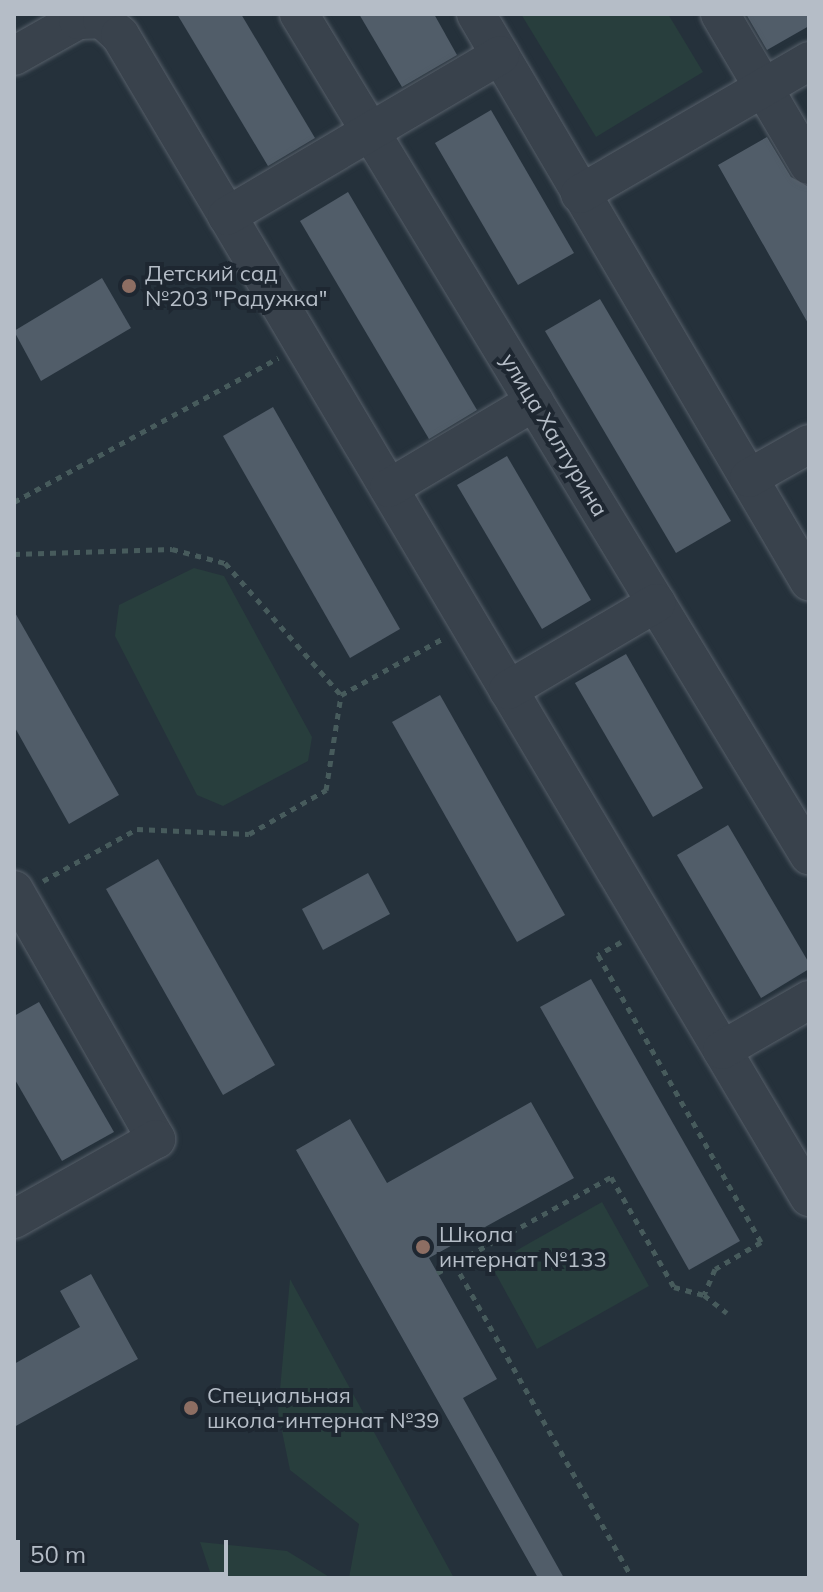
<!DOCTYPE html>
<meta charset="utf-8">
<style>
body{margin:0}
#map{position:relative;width:823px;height:1592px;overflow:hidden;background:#25313b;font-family:Mulish,sans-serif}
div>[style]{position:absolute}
.green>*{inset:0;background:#283e3d}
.building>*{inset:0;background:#515d69}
.path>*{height:5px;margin-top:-2.5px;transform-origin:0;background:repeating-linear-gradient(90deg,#475b5c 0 6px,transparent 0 12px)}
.roads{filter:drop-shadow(0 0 2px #57606a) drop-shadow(0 0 2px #57606a)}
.minor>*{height:38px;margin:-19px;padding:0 19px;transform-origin:19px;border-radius:19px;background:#39424c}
.dots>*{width:22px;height:22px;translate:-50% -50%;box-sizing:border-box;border:4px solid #1e2731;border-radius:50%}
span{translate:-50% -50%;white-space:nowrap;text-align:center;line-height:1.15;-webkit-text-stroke:8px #1e2731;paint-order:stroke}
.poi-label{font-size:22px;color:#b5bdc7}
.left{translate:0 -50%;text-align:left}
.street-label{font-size:22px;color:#b5bdc7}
.frame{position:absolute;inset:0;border:16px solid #b5bdc7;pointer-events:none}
.scale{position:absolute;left:16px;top:1540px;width:212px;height:36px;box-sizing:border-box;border:4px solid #b5bdc7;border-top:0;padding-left:10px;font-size:24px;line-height:28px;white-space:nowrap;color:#b5bdc7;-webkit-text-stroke:6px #1e2731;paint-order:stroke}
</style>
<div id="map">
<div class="green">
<div style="clip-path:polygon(521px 14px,668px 14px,703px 72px,596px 137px)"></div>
<div style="clip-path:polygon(194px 568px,224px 576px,312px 737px,308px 761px,223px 806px,197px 795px,115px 636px,119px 605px)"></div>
<div style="clip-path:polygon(602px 1202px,649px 1286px,537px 1349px,491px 1265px)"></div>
<div style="clip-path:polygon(290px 1279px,454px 1578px,349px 1578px,359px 1524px,290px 1470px,278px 1412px)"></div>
<div style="clip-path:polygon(200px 1542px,287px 1551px,331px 1578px,212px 1578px)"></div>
</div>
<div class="building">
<div style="clip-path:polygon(177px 14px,241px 14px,315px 138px,268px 166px)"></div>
<div style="clip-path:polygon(359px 14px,434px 14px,457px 55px,402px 87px)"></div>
<div style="clip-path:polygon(746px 14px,809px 14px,809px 26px,767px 50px)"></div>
<div style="clip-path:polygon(491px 110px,574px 253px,518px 285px,435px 143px)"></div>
<div style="clip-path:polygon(767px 137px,791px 177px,809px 187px,809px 325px,718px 165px)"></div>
<div style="clip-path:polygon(348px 192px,477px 410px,429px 439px,300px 221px)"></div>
<div style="clip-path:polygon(102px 278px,131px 328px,41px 381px,14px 331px)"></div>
<div style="clip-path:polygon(600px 299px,731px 521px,676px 553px,545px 331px)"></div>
<div style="clip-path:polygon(273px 407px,400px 629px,350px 658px,223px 436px)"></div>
<div style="clip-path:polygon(507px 456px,591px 600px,542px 629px,457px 485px)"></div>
<div style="clip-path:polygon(14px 611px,119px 795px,69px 824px,14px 726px)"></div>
<div style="clip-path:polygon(626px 654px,703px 788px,653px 817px,575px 683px)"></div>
<div style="clip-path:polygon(440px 695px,565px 915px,517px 942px,392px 722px)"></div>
<div style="clip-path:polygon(728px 825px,809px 963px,809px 969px,761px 998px,677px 855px)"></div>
<div style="clip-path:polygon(158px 859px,275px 1065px,223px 1095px,106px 889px)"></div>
<div style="clip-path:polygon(368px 873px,390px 914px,323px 950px,302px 909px)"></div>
<div style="clip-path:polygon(591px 979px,740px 1241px,689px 1270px,540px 1007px)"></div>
<div style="clip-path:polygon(39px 1002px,114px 1132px,62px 1161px,14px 1078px,14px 1016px)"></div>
<div style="clip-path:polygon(531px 1102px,574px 1178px,429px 1258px,497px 1379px,463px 1398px,564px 1578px,538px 1578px,296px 1150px,350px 1119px,387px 1183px)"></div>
<div style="clip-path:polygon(91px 1274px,138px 1359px,14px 1427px,14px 1364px,80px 1327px,60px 1291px)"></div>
</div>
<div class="path">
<div style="left:14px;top:502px;width:301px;rotate:-28.6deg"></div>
<div style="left:14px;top:554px;width:158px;rotate:-1.8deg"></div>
<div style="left:172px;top:549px;width:55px;rotate:14.8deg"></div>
<div style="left:225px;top:563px;width:176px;rotate:48.7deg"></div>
<div style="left:43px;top:881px;width:107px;rotate:-29deg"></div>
<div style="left:137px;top:829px;width:112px;rotate:2.6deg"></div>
<div style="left:249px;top:834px;width:89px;rotate:-29.7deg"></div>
<div style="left:326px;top:790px;width:96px;rotate:-81deg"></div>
<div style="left:341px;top:695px;width:118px;rotate:-29deg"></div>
<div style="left:621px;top:942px;width:26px;rotate:151deg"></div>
<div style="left:598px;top:955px;width:330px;rotate:60.4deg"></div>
<div style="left:761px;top:1242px;width:53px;rotate:149.6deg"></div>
<div style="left:715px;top:1269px;width:28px;rotate:113deg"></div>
<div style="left:704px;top:1295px;width:29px;rotate:38deg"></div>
<div style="left:454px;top:1263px;width:362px;rotate:60.5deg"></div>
<div style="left:437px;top:1273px;width:199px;rotate:-28.9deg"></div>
<div style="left:611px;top:1177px;width:127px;rotate:60.2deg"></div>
<div style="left:674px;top:1287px;width:31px;rotate:15deg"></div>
</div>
<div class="roads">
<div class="minor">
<div style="left:299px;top:14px;width:984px;rotate:58.77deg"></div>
<div style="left:476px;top:14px;width:658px;rotate:59.57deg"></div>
<div style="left:720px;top:14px;width:175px;rotate:59.5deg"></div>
<div style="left:14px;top:56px;width:73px;rotate:-29.4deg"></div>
<div style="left:78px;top:20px;width:24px;rotate:-2deg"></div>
<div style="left:102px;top:19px;width:24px;rotate:42deg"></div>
<div style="left:120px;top:35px;width:1351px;rotate:59.33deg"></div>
<div style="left:580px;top:194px;width:265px;rotate:-30.1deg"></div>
<div style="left:227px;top:216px;width:317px;rotate:-30.5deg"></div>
<div style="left:749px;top:478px;width:69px;rotate:-29.5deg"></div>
<div style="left:389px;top:488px;width:169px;rotate:-30.7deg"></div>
<div style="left:508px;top:690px;width:172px;rotate:-30.4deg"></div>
<div style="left:14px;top:890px;width:287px;rotate:60.3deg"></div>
<div style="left:156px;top:1139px;width:163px;rotate:150.6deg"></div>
<div style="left:722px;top:1050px;width:100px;rotate:-29.9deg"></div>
</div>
</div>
<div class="dots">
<div style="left:129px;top:286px;background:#8d6e63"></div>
<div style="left:423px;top:1247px;background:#8d6e63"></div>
<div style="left:191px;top:1408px;background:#8d6e63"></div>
</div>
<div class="poi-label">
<span class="left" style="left:145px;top:286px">Детский сад<br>№203 "Радужка"</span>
<span class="left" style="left:439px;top:1247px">Школа<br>интернат №133</span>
<span class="left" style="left:207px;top:1408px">Специальная<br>школа-интернат №39</span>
</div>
<div class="street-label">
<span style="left:554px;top:435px;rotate:59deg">улица Халтурина</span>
</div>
<div class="frame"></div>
<div class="scale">50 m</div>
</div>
